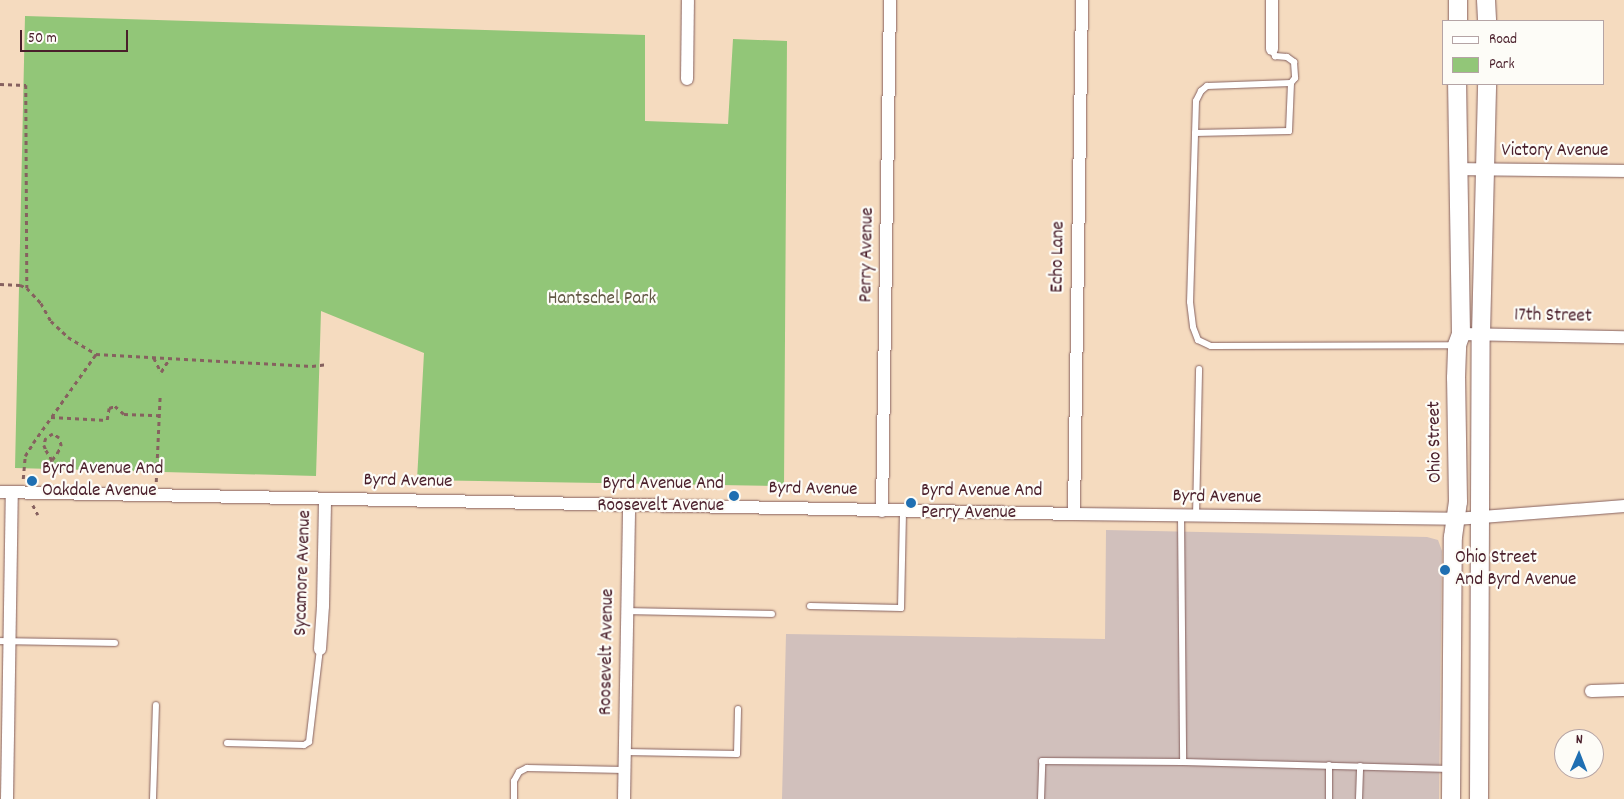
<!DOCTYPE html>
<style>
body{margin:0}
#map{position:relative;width:1624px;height:799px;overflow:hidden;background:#f5dbbf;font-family:Dekko,sans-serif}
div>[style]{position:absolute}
.industrial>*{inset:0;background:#d1c0bc}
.green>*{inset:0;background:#92c678}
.path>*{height:2.5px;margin-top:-1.25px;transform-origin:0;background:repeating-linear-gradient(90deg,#86615f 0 4px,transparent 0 8px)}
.roads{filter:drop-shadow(0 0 1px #86615f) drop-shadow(0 0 1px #86615f)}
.lane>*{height:6px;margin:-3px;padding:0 3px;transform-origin:3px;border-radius:3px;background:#fff}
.street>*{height:12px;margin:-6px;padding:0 6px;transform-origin:6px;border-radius:6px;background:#fff}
.secondary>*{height:18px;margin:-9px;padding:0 9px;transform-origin:9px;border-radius:9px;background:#fff}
.dots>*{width:14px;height:14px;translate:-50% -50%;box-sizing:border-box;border:2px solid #fdfcf7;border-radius:50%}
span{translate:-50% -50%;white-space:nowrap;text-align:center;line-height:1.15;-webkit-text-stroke:4.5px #fdfcf7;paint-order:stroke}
.street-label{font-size:19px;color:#4a1f2b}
.park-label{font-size:19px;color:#635946}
.poi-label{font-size:19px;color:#4a1f2b}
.left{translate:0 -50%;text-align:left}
.right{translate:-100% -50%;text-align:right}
.legend{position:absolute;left:1442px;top:20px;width:162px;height:65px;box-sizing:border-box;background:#fdfcf7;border:1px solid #b5a4a5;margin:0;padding:6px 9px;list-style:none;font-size:15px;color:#4a1f2b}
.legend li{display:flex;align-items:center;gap:10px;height:25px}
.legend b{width:25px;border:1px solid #b5a4a5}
.north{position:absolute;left:1554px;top:729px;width:50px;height:50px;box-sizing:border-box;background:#fdfcf7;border:1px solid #b5a4a5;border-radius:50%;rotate:1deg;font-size:14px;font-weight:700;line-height:20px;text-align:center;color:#4a1f2b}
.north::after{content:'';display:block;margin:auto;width:18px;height:22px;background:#1f6fb2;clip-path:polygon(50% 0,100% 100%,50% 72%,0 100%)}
.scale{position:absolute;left:20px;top:30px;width:108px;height:22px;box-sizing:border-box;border:2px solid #4a1f2b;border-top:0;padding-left:6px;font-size:15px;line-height:18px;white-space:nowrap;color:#4a1f2b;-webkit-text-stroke:4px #fdfcf7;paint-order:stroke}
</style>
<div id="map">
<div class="industrial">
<div style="clip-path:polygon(1106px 530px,1427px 537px,1438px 540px,1442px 551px,1439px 799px,782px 799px,786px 634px,1105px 639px)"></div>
</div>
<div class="green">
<div style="clip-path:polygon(25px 16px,645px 35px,645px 121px,728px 124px,733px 39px,787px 41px,784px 486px,417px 480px,424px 353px,321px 311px,316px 476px,15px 468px)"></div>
</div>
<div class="path">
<div style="left:0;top:84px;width:26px;rotate:2deg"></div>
<div style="left:26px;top:85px;width:203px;rotate:89.7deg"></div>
<div style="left:0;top:284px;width:20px;rotate:3deg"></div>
<div style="left:20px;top:285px;width:8px;rotate:23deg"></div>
<div style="left:27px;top:288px;width:21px;rotate:47deg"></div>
<div style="left:41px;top:303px;width:21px;rotate:61deg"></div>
<div style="left:51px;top:321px;width:23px;rotate:43deg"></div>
<div style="left:68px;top:337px;width:33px;rotate:31deg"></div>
<div style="left:96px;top:354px;width:216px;rotate:3.2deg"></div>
<div style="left:312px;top:366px;width:16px;rotate:-7deg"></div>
<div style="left:154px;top:358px;width:16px;rotate:63deg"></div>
<div style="left:161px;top:372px;width:15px;rotate:-58deg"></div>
<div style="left:51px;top:417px;width:56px;rotate:3.1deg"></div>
<div style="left:107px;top:420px;width:12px;rotate:-81deg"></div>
<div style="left:109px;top:408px;width:6px;rotate:-18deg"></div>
<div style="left:115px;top:406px;width:12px;rotate:42deg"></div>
<div style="left:124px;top:414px;width:35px;rotate:2deg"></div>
<div style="left:47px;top:472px;width:11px;rotate:-68deg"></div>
<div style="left:51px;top:462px;width:2px;rotate:-63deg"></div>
<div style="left:52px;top:460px;width:9px;rotate:-54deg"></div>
<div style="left:57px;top:453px;width:8px;rotate:-60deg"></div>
<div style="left:61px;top:446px;width:8px;rotate:-104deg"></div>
<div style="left:59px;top:438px;width:7px;rotate:-146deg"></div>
<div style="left:53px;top:434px;width:8px;rotate:150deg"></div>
<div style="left:46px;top:438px;width:7px;rotate:106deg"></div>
<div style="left:44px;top:445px;width:5px;rotate:68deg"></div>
<div style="left:46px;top:450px;width:17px;rotate:59deg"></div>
<div style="left:55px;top:465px;width:7px;rotate:82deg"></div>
<div style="left:23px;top:479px;width:23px;rotate:-85deg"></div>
<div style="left:25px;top:456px;width:15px;rotate:-58deg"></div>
<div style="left:33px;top:443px;width:109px;rotate:-54.7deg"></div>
<div style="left:156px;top:482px;width:88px;rotate:-87.4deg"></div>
<div style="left:33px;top:505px;width:11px;rotate:63deg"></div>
</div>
<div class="roads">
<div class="lane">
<div style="left:1272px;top:49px;width:8px;rotate:67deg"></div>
<div style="left:1275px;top:56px;width:12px;rotate:5deg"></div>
<div style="left:1287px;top:57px;width:9px;rotate:36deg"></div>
<div style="left:1294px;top:62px;width:16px;rotate:86deg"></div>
<div style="left:1295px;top:78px;width:6px;rotate:129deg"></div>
<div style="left:1291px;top:83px;width:84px;rotate:178deg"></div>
<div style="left:1207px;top:86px;width:8px;rotate:140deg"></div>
<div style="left:1201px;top:91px;width:11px;rotate:117deg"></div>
<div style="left:1196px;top:101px;width:201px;rotate:91.7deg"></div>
<div style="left:1190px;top:302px;width:25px;rotate:83deg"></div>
<div style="left:1193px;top:327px;width:14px;rotate:69deg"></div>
<div style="left:1198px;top:340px;width:14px;rotate:25deg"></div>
<div style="left:1211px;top:346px;width:245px;rotate:-0.2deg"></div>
<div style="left:1195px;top:133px;width:94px;rotate:-1.2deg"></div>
<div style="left:1289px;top:131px;width:48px;rotate:-87.6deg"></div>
<div style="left:1181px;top:516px;width:246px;rotate:89.5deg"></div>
<div style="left:1183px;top:762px;width:267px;rotate:1.5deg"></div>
<div style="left:1196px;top:516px;width:147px;rotate:-88.8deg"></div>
<div style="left:810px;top:606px;width:91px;rotate:1.3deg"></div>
<div style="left:901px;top:608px;width:97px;rotate:-88.8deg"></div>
<div style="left:627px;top:611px;width:145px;rotate:1.2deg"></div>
<div style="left:0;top:641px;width:115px;rotate:1deg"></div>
<div style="left:227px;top:743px;width:77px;rotate:1.5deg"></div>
<div style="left:304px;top:745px;width:6px;rotate:-31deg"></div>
<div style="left:309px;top:742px;width:94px;rotate:-83.3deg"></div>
<div style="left:625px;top:752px;width:112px;rotate:1deg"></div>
<div style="left:737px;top:754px;width:45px;rotate:-88.7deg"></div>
<div style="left:1329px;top:765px;width:34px;rotate:90deg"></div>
<div style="left:153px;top:799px;width:94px;rotate:-88.2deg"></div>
<div style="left:514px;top:799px;width:18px;rotate:-90deg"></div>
<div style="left:514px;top:781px;width:10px;rotate:-61deg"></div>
<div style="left:519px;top:772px;width:9px;rotate:-27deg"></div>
<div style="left:527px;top:768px;width:97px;rotate:1.2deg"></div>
<div style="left:1041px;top:799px;width:38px;rotate:-88deg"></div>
<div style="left:1042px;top:761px;width:141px;rotate:0.4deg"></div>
<div style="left:1359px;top:799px;width:33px;rotate:-88deg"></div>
</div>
<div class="street">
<div style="left:1272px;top:49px;width:49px;rotate:-90deg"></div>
<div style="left:687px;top:79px;width:79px;rotate:-89.3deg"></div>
<div style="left:1457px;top:169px;width:167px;rotate:0.7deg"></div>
<div style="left:1461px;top:334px;width:163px;rotate:1.1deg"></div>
<div style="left:0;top:492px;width:1074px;rotate:1.17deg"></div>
<div style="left:1074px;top:514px;width:382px;rotate:0.7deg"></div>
<div style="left:1456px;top:519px;width:169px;rotate:-4.4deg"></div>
<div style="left:882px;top:511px;width:511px;rotate:-89.1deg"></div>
<div style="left:1074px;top:514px;width:514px;rotate:-89.11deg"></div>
<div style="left:320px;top:649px;width:43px;rotate:-86deg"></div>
<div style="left:323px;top:606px;width:107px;rotate:-88.9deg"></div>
<div style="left:1591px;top:691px;width:33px;rotate:-2deg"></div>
<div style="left:7px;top:799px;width:306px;rotate:-89.1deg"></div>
<div style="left:624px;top:799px;width:294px;rotate:-89deg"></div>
</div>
<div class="secondary">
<div style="left:1486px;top:0;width:21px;rotate:87deg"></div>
<div style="left:1458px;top:21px;width:21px;rotate:-90deg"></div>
<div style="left:1451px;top:799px;width:262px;rotate:-89.6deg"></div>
<div style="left:1453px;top:537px;width:35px;rotate:-82deg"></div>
<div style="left:1458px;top:502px;width:124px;rotate:-90.9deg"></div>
<div style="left:1456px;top:378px;width:33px;rotate:-88deg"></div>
<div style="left:1457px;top:345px;width:12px;rotate:-70deg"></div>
<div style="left:1461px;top:334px;width:250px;rotate:-90.9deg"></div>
<div style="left:1479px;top:799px;width:465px;rotate:-89.8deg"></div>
<div style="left:1481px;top:334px;width:250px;rotate:-88.6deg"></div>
</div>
</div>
<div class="dots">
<div style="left:32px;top:481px;background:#1f6fb2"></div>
<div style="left:734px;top:496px;background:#1f6fb2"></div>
<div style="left:911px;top:503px;background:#1f6fb2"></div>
<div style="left:1445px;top:570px;background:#1f6fb2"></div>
</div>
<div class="street-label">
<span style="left:1555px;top:152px">Victory Avenue</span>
<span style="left:868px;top:255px;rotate:-89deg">Perry Avenue</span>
<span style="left:1059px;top:257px;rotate:-89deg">Echo Lane</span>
<span style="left:1553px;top:317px;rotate:1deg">17th Street</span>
<span style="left:1436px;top:442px;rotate:-91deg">Ohio Street</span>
<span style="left:408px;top:482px;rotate:1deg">Byrd Avenue</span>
<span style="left:813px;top:490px;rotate:1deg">Byrd Avenue</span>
<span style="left:1217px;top:498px;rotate:1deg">Byrd Avenue</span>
<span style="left:304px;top:573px;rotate:-88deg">Sycamore Avenue</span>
<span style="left:608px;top:652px;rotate:-89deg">Roosevelt Avenue</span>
</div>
<div class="park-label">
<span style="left:602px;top:300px">Hantschel Park</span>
</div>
<div class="poi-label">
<span class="left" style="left:42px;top:481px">Byrd Avenue And<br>Oakdale Avenue</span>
<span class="right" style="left:724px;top:496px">Byrd Avenue And<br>Roosevelt Avenue</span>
<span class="left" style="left:921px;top:503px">Byrd Avenue And<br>Perry Avenue</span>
<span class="left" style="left:1455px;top:570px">Ohio Street<br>And Byrd Avenue</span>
</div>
<ul class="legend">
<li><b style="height:6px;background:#fff"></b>Road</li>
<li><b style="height:14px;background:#92c678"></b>Park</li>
</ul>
<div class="north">N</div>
<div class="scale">50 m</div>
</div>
